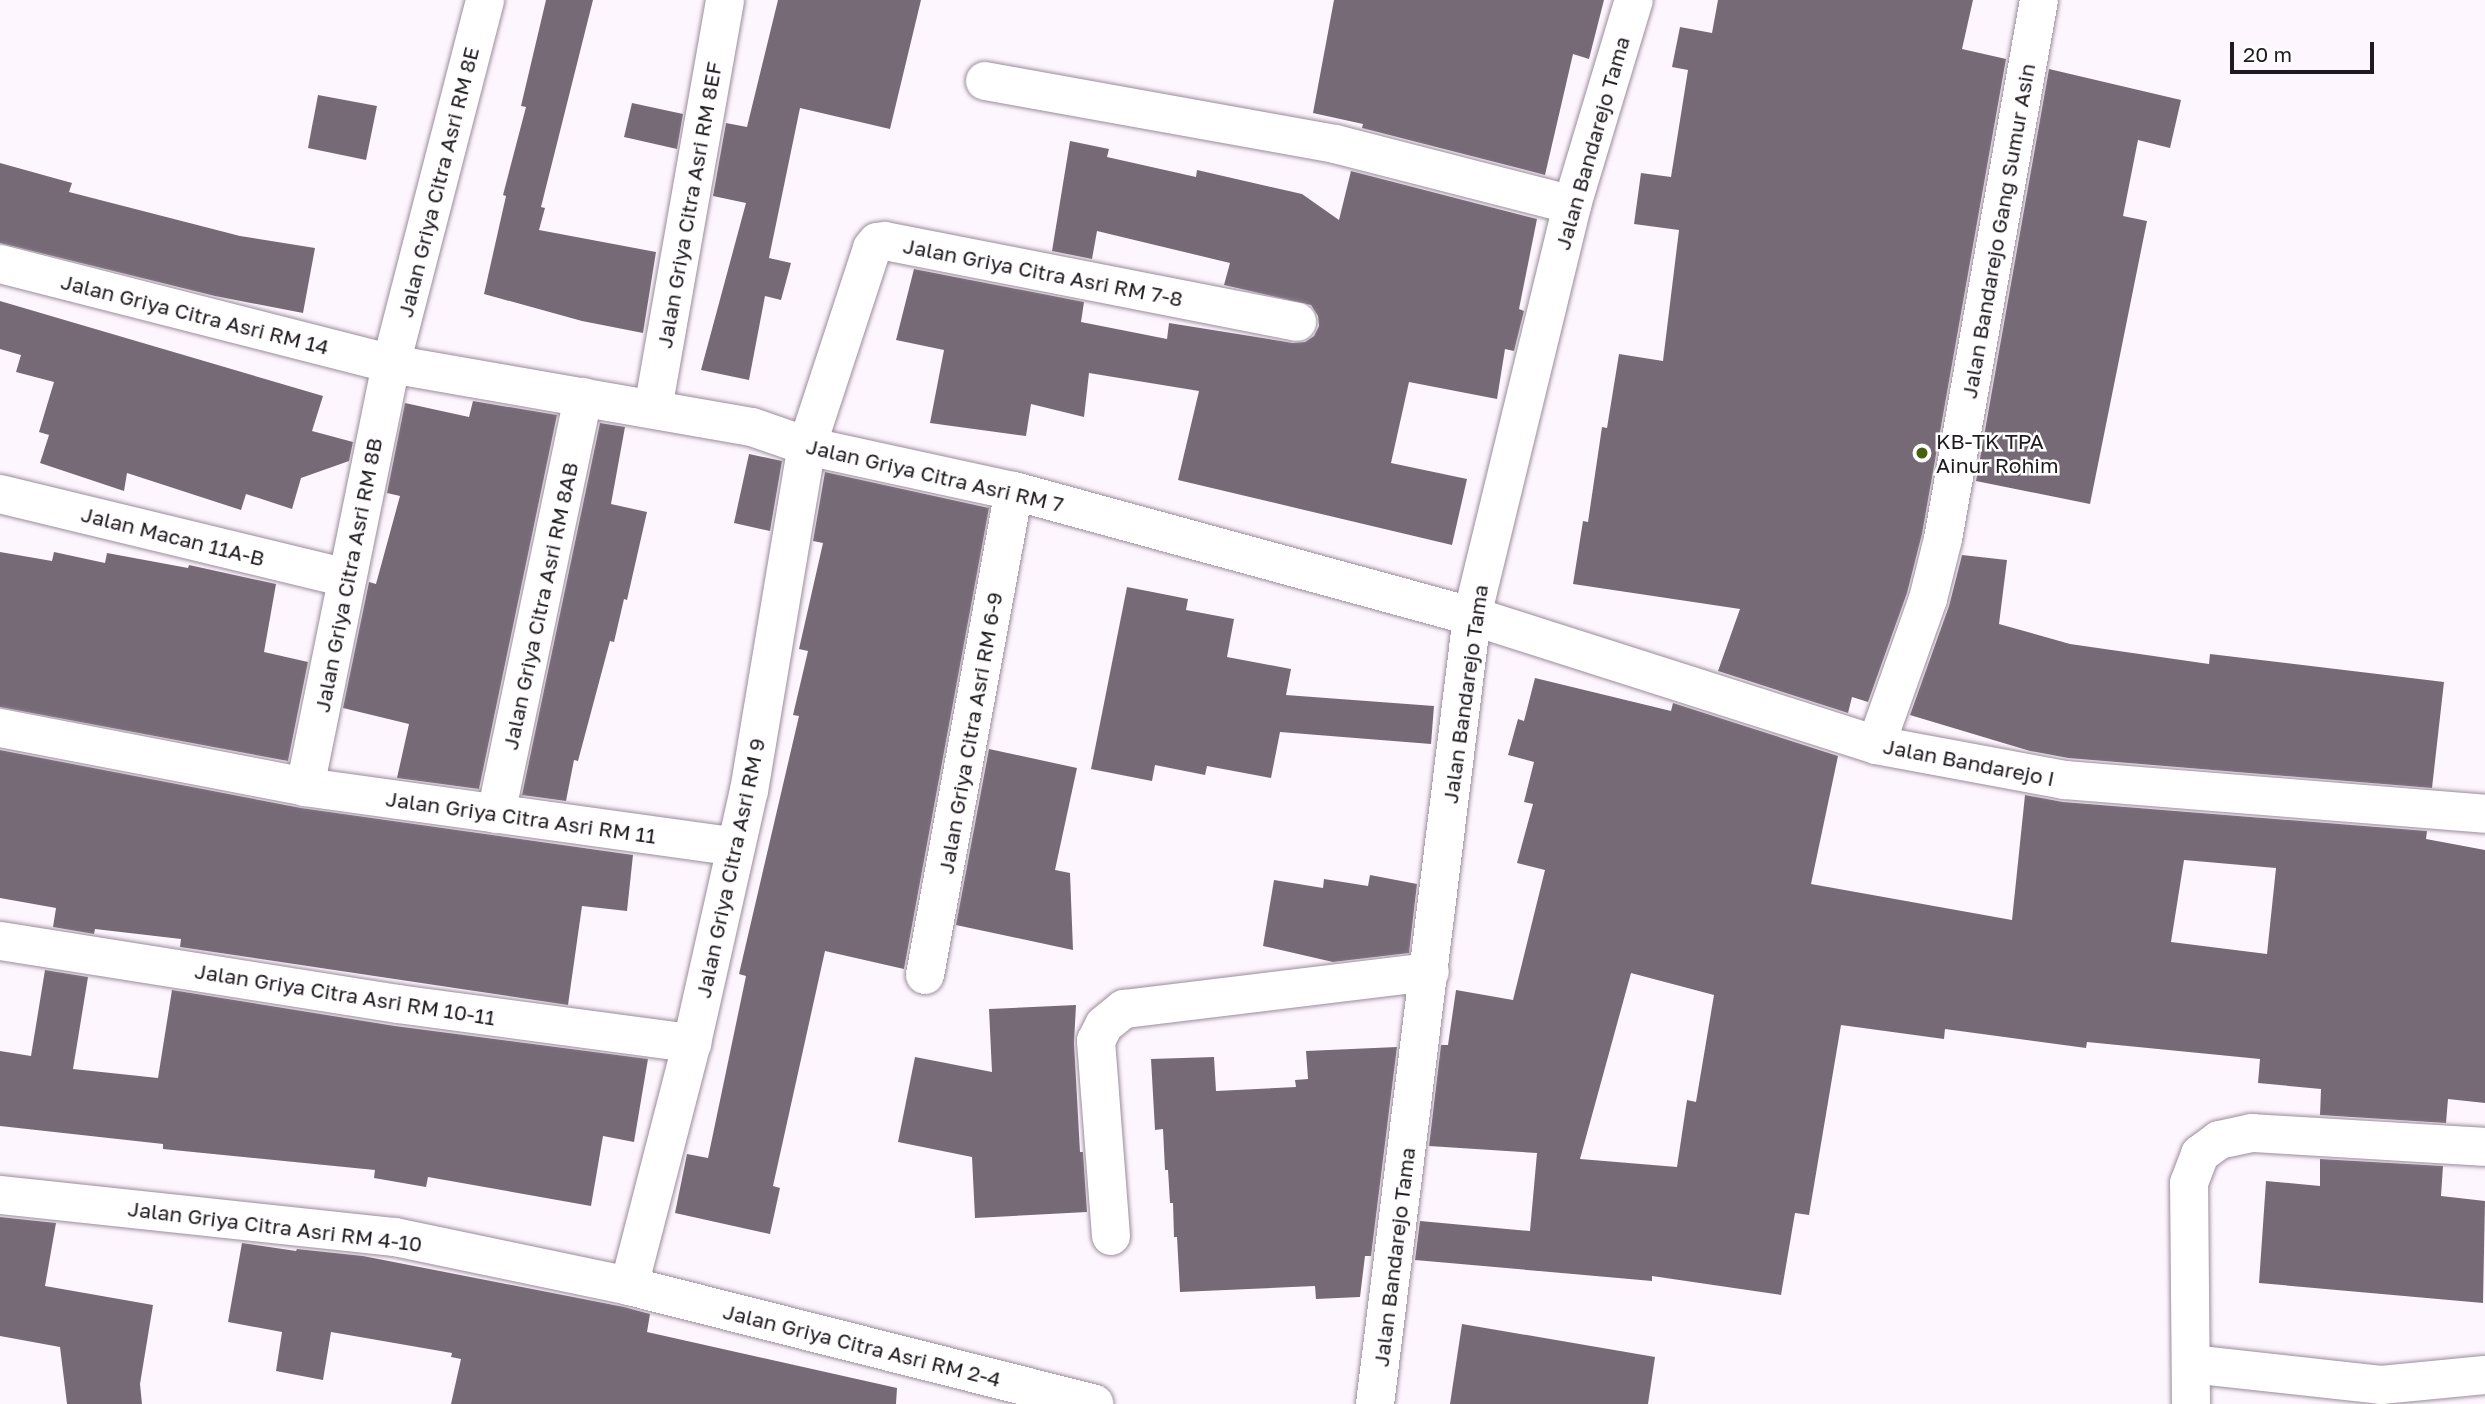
<!DOCTYPE html>
<style>
body{margin:0}
#map{position:relative;width:2485px;height:1404px;overflow:hidden;background:#fef6ff;font-family:"Golos Text",sans-serif}
div>[style]{position:absolute}
.building>*{inset:0;background:#766a77}
.roads{filter:drop-shadow(0 0 2px #998c99) drop-shadow(0 0 2px #998c99)}
.street>*{height:38px;margin:-19px;padding:0 19px;transform-origin:19px;border-radius:19px;background:#fff}
.dots>*{width:19px;height:19px;translate:-50% -50%;box-sizing:border-box;border:4px solid #fff;border-radius:50%}
span{translate:-50% -50%;white-space:nowrap;text-align:center;line-height:1.15;-webkit-text-stroke:5px #fff;paint-order:stroke}
.street-label{font-size:21px;color:#1f1a1f}
.poi-label{font-size:21px;color:#1f1a1f}
.left{translate:0 -50%;text-align:left}
.scale{position:absolute;left:2230px;top:42px;width:144px;height:32px;box-sizing:border-box;border:4px solid #1f1a1f;border-top:0;padding-left:9px;font-size:21px;line-height:24px;white-space:nowrap;color:#1f1a1f;-webkit-text-stroke:5px #fff;paint-order:stroke}
</style>
<div id="map">
<div class="building">
<div style="clip-path:polygon(546px 0,593px 0,541px 207px,545px 208px,539px 230px,656px 252px,643px 333px,582px 321px,484px 294px,506px 196px,503px 195px,526px 107px,521px 106px)"></div>
<div style="clip-path:polygon(778px 0,921px 0,890px 129px,800px 108px,769px 258px,791px 263px,781px 300px,765px 296px,749px 380px,701px 370px,746px 203px,713px 196px,726px 123px,747px 127px)"></div>
<div style="clip-path:polygon(1334px 0,1604px 0,1589px 59px,1573px 54px,1545px 175px,1362px 128px,1363px 124px,1313px 113px)"></div>
<div style="clip-path:polygon(1718px 0,1973px 0,1962px 49px,2006px 59px,1922px 534px,1907px 593px,1868px 702px,1852px 697px,1848px 713px,1718px 671px,1740px 609px,1573px 584px,1583px 521px,1588px 522px,1602px 427px,1607px 428px,1619px 354px,1663px 361px,1679px 230px,1634px 224px,1641px 173px,1671px 177px,1688px 70px,1672px 67px,1680px 27px,1712px 33px)"></div>
<div style="clip-path:polygon(2049px 69px,2181px 100px,2170px 148px,2138px 140px,2123px 216px,2147px 221px,2090px 504px,1976px 481px)"></div>
<div style="clip-path:polygon(318px 95px,377px 106px,366px 160px,308px 148px)"></div>
<div style="clip-path:polygon(632px 103px,683px 114px,677px 149px,624px 137px)"></div>
<div style="clip-path:polygon(1070px 141px,1109px 149px,1107px 157px,1196px 177px,1197px 170px,1302px 194px,1339px 220px,1351px 171px,1537px 219px,1519px 309px,1524px 311px,1514px 351px,1505px 349px,1497px 399px,1409px 382px,1391px 463px,1467px 479px,1452px 545px,1178px 480px,1199px 391px,1089px 373px,1084px 417px,1031px 404px,1026px 436px,930px 423px,944px 350px,896px 340px,914px 269px,1084px 302px,1081px 322px,1167px 339px,1169px 323px,1293px 343px,1305px 342px,1314px 336px,1319px 326px,1318px 316px,1311px 305px,1224px 285px,1230px 263px,1097px 231px,1092px 259px,1052px 251px)"></div>
<div style="clip-path:polygon(0 163px,72px 183px,69px 192px,240px 236px,315px 248px,303px 313px,215px 296px,0 243px)"></div>
<div style="clip-path:polygon(0 301px,323px 396px,312px 431px,353px 442px,349px 461px,301px 478px,292px 509px,246px 494px,241px 510px,127px 473px,124px 491px,40px 463px,49px 435px,39px 432px,54px 382px,16px 372px,21px 355px,0 349px)"></div>
<div style="clip-path:polygon(473px 401px,557px 415px,479px 789px,397px 778px,409px 724px,343px 708px,369px 582px,376px 584px,400px 496px,387px 493px,405px 403px,469px 417px)"></div>
<div style="clip-path:polygon(600px 423px,625px 427px,611px 504px,647px 512px,627px 600px,624px 599px,614px 642px,610px 641px,578px 761px,574px 760px,566px 801px,522px 795px)"></div>
<div style="clip-path:polygon(749px 454px,782px 461px,770px 531px,734px 523px)"></div>
<div style="clip-path:polygon(825px 472px,989px 508px,904px 969px,825px 951px,773px 1186px,780px 1188px,770px 1234px,675px 1213px,687px 1154px,708px 1158px,746px 976px,739px 974px,799px 716px,793px 715px,808px 651px,799px 649px,823px 543px,813px 541px)"></div>
<div style="clip-path:polygon(0 552px,52px 561px,54px 552px,105px 563px,107px 553px,188px 568px,189px 565px,276px 584px,264px 652px,308px 662px,288px 761px,0 707px)"></div>
<div style="clip-path:polygon(1962px 555px,2007px 560px,1999px 624px,2070px 644px,2209px 664px,2210px 654px,2444px 682px,2432px 788px,2068px 758px,2030px 751px,1910px 715px,1949px 606px)"></div>
<div style="clip-path:polygon(1127px 587px,1188px 599px,1186px 610px,1234px 619px,1227px 657px,1291px 669px,1286px 695px,1434px 706px,1431px 744px,1280px 732px,1271px 778px,1207px 766px,1205px 775px,1155px 765px,1152px 781px,1091px 769px)"></div>
<div style="clip-path:polygon(evenodd,1535px 678px,1671px 711px,1673px 703px,1838px 756px,1811px 884px,2012px 920px,2025px 795px,2063px 802px,2427px 831px,2426px 839px,2485px 850px,2485px 1103px,2448px 1099px,2446px 1123px,2320px 1115px,2321px 1089px,2258px 1083px,2260px 1059px,2087px 1042px,2086px 1048px,1945px 1029px,1944px 1039px,1841px 1025px,1809px 1215px,1795px 1213px,1781px 1295px,1652px 1276px,1652px 1281px,1415px 1260px,1420px 1221px,1530px 1231px,1537px 1153px,1429px 1146px,1441px 1045px,1448px 1045px,1456px 990px,1513px 1000px,1545px 870px,1517px 863px,1533px 804px,1524px 802px,1534px 762px,1508px 755px,1518px 719px,1524px 721px,1535px 678px,2184px 860px,2276px 868px,2267px 954px,2171px 942px,2184px 860px,1535px 678px,1631px 973px,1714px 995px,1696px 1102px,1687px 1100px,1677px 1167px,1580px 1159px,1631px 973px)"></div>
<div style="clip-path:polygon(989px 749px,1077px 768px,1055px 870px,1070px 873px,1073px 950px,956px 925px)"></div>
<div style="clip-path:polygon(0 750px,301px 808px,633px 855px,627px 911px,582px 906px,568px 1005px,180px 947px,181px 939px,95px 929px,94px 934px,53px 927px,56px 908px,0 898px)"></div>
<div style="clip-path:polygon(1370px 875px,1417px 884px,1409px 953px,1333px 962px,1263px 946px,1274px 880px,1323px 888px,1324px 879px,1368px 886px)"></div>
<div style="clip-path:polygon(45px 970px,88px 977px,73px 1069px,158px 1078px,172px 990px,395px 1026px,648px 1059px,634px 1142px,603px 1136px,591px 1206px,428px 1177px,426px 1187px,374px 1178px,375px 1170px,163px 1149px,163px 1144px,0 1126px,0 1051px,31px 1056px)"></div>
<div style="clip-path:polygon(1076px 1005px,1074px 1043px,1080px 1152px,1083px 1152px,1087px 1212px,975px 1218px,972px 1157px,898px 1142px,915px 1057px,992px 1072px,989px 1009px)"></div>
<div style="clip-path:polygon(1397px 1047px,1371px 1256px,1365px 1256px,1360px 1297px,1316px 1299px,1315px 1286px,1180px 1292px,1177px 1237px,1174px 1237px,1173px 1203px,1170px 1203px,1168px 1170px,1165px 1170px,1163px 1129px,1155px 1130px,1151px 1059px,1214px 1057px,1216px 1091px,1296px 1087px,1295px 1080px,1308px 1079px,1306px 1051px)"></div>
<div style="clip-path:polygon(2320px 1159px,2443px 1166px,2441px 1196px,2485px 1201px,2483px 1303px,2259px 1283px,2266px 1181px,2320px 1186px)"></div>
<div style="clip-path:polygon(0 1217px,56px 1223px,45px 1286px,153px 1305px,140px 1384px,142px 1404px,67px 1404px,60px 1347px,0 1336px)"></div>
<div style="clip-path:polygon(242px 1243px,296px 1251px,297px 1249px,363px 1256px,624px 1307px,650px 1314px,647px 1332px,897px 1388px,896px 1404px,451px 1404px,461px 1359px,451px 1357px,452px 1353px,331px 1332px,323px 1380px,276px 1371px,282px 1332px,228px 1322px)"></div>
<div style="clip-path:polygon(1462px 1324px,1655px 1357px,1648px 1404px,1450px 1404px)"></div>
</div>
<div class="roads">
<div class="street">
<div style="left:985px;top:81px;width:356px;rotate:10.2deg"></div>
<div style="left:1335px;top:144px;width:245px;rotate:14.4deg"></div>
<div style="left:0;top:264px;width:404px;rotate:14.3deg"></div>
<div style="left:391px;top:364px;width:366px;rotate:9.9deg"></div>
<div style="left:752px;top:427px;width:58px;rotate:19.1deg"></div>
<div style="left:807px;top:446px;width:212px;rotate:12.3deg"></div>
<div style="left:1014px;top:491px;width:475px;rotate:15.3deg"></div>
<div style="left:1472px;top:616px;width:424px;rotate:17.7deg"></div>
<div style="left:1876px;top:745px;width:192px;rotate:10.5deg"></div>
<div style="left:2065px;top:780px;width:421px;rotate:4.6deg"></div>
<div style="left:653px;top:409px;width:415px;rotate:-80deg"></div>
<div style="left:0;top:494px;width:357px;rotate:13.6deg"></div>
<div style="left:0;top:728px;width:311px;rotate:10.9deg"></div>
<div style="left:305px;top:787px;width:435px;rotate:7.9deg"></div>
<div style="left:1876px;top:745px;width:155px;rotate:-70.4deg"></div>
<div style="left:1928px;top:599px;width:62px;rotate:-76deg"></div>
<div style="left:1943px;top:539px;width:547px;rotate:-79.9deg"></div>
<div style="left:305px;top:787px;width:432px;rotate:-78.5deg"></div>
<div style="left:391px;top:364px;width:376px;rotate:-75.5deg"></div>
<div style="left:496px;top:814px;width:426px;rotate:-78.2deg"></div>
<div style="left:0;top:941px;width:403px;rotate:9deg"></div>
<div style="left:398px;top:1004px;width:297px;rotate:7.6deg"></div>
<div style="left:925px;top:975px;width:492px;rotate:-79.6deg"></div>
<div style="left:0;top:1195px;width:397px;rotate:6.1deg"></div>
<div style="left:395px;top:1237px;width:239px;rotate:11.8deg"></div>
<div style="left:629px;top:1286px;width:480px;rotate:14.2deg"></div>
<div style="left:1111px;top:1236px;width:196px;rotate:-94.4deg"></div>
<div style="left:1096px;top:1041px;width:18px;rotate:-63deg"></div>
<div style="left:1104px;top:1025px;width:26px;rotate:-39deg"></div>
<div style="left:1124px;top:1009px;width:308px;rotate:-6.9deg"></div>
<div style="left:629px;top:1286px;width:251px;rotate:-75.5deg"></div>
<div style="left:692px;top:1043px;width:258px;rotate:-77.3deg"></div>
<div style="left:749px;top:791px;width:350px;rotate:-80.5deg"></div>
<div style="left:807px;top:446px;width:208px;rotate:-71.8deg"></div>
<div style="left:872px;top:248px;width:8px;rotate:-50deg"></div>
<div style="left:877px;top:242px;width:8px;rotate:-7deg"></div>
<div style="left:885px;top:241px;width:420px;rotate:11.1deg"></div>
<div style="left:2191px;top:1364px;width:191px;rotate:6.3deg"></div>
<div style="left:2381px;top:1385px;width:104px;rotate:-5.5deg"></div>
<div style="left:1375px;top:1404px;width:794px;rotate:-82.98deg"></div>
<div style="left:1472px;top:616px;width:423px;rotate:-76.3deg"></div>
<div style="left:1572px;top:205px;width:214px;rotate:-73.2deg"></div>
<div style="left:2191px;top:1404px;width:221px;rotate:-90.5deg"></div>
<div style="left:2189px;top:1183px;width:31px;rotate:-69deg"></div>
<div style="left:2200px;top:1154px;width:24px;rotate:-36deg"></div>
<div style="left:2219px;top:1140px;width:34px;rotate:-12deg"></div>
<div style="left:2252px;top:1133px;width:233px;rotate:3.4deg"></div>
</div>
</div>
<div class="dots">
<div style="left:1922px;top:453px;background:#456011"></div>
</div>
<div class="street-label">
<span style="left:1592px;top:143px;rotate:-74deg">Jalan Bandarejo Tama</span>
<span style="left:438px;top:182px;rotate:-76deg">Jalan Griya Citra Asri RM 8E</span>
<span style="left:689px;top:205px;rotate:-80deg">Jalan Griya Citra Asri RM 8EF</span>
<span style="left:1998px;top:231px;rotate:-80deg">Jalan Bandarejo Gang Sumur Asin</span>
<span style="left:1043px;top:272px;rotate:11deg">Jalan Griya Citra Asri RM 7-8</span>
<span style="left:195px;top:314px;rotate:14deg">Jalan Griya Citra Asri RM 14</span>
<span style="left:935px;top:475px;rotate:13deg">Jalan Griya Citra Asri RM 7</span>
<span style="left:173px;top:536px;rotate:14deg">Jalan Macan 11A-B</span>
<span style="left:348px;top:575px;rotate:-79deg">Jalan Griya Citra Asri RM 8B</span>
<span style="left:540px;top:606px;rotate:-78deg">Jalan Griya Citra Asri RM 8AB</span>
<span style="left:1465px;top:694px;rotate:-82deg">Jalan Bandarejo Tama</span>
<span style="left:970px;top:733px;rotate:-80deg">Jalan Griya Citra Asri RM 6-9</span>
<span style="left:1969px;top:762px;rotate:11deg">Jalan Bandarejo I</span>
<span style="left:521px;top:817px;rotate:8deg">Jalan Griya Citra Asri RM 11</span>
<span style="left:730px;top:868px;rotate:-78deg">Jalan Griya Citra Asri RM 9</span>
<span style="left:345px;top:994px;rotate:9deg">Jalan Griya Citra Asri RM 10-11</span>
<span style="left:275px;top:1226px;rotate:7deg">Jalan Griya Citra Asri RM 4-10</span>
<span style="left:1394px;top:1257px;rotate:-83deg">Jalan Bandarejo Tama</span>
<span style="left:862px;top:1345px;rotate:14deg">Jalan Griya Citra Asri RM 2-4</span>
</div>
<div class="poi-label">
<span class="left" style="left:1936px;top:453px">KB-TK TPA<br>Ainur Rohim</span>
</div>
<div class="scale">20 m</div>
</div>
